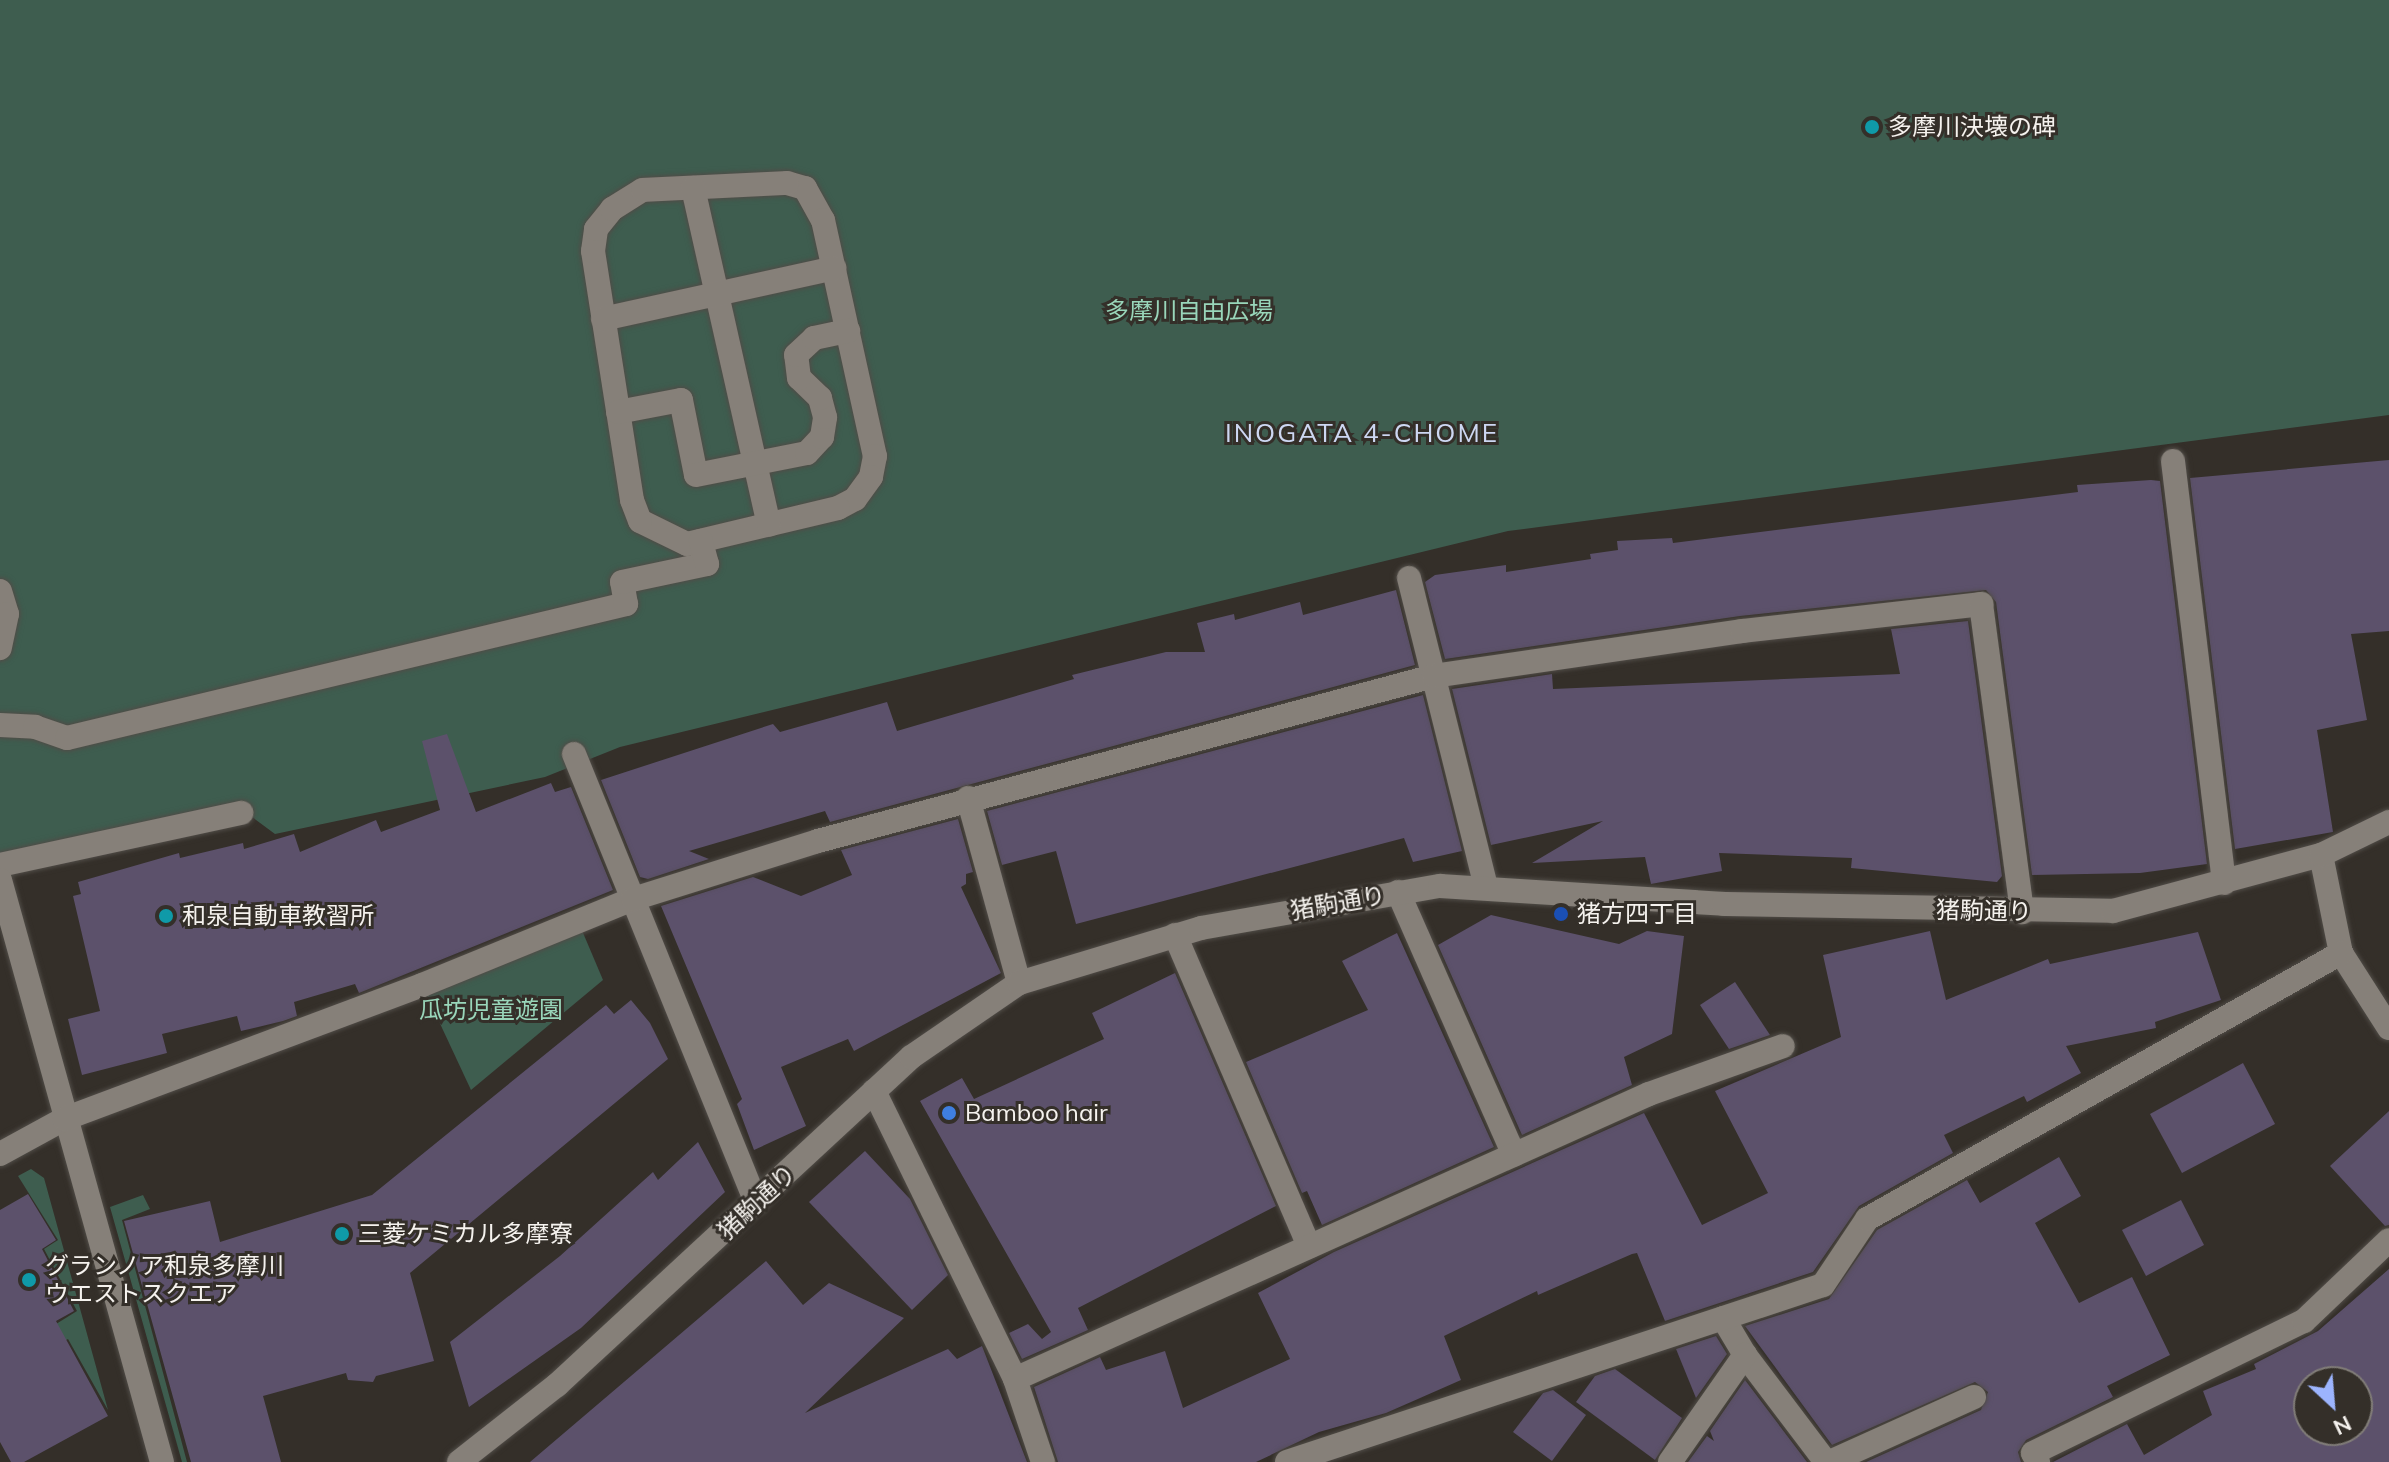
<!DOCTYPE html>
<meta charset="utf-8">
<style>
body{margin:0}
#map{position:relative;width:2389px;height:1462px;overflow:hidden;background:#342f29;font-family:Mulish,"Noto Sans JP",sans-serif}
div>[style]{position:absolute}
.green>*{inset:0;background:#3e5d4f}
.building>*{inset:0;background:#5c516b}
.roads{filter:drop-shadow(0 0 2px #504c47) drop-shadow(0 0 2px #504c47)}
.minor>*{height:24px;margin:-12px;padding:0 12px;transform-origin:12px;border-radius:12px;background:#868079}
.dots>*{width:22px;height:22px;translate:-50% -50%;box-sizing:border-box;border:4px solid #342f29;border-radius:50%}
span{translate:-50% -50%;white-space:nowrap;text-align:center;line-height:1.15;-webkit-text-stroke:6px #342f29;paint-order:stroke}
.poi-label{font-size:24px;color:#f5f2ee}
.left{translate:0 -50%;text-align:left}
.park-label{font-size:24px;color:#99d6ba}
.street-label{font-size:24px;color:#f5f2ee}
.neighbourhood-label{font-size:26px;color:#cdd7f2;letter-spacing:2px}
.north{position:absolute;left:2293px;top:1366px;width:80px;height:80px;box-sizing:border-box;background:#342f29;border:2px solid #817d78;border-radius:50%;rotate:154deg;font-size:22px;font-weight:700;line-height:32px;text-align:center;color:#f5f2ee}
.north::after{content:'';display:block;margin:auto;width:28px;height:36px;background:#9cb4fd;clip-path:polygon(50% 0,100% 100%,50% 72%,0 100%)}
</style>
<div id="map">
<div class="green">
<div style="clip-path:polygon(0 0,2389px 0,2389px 415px,1508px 531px,620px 747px,545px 777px,275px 834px,236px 805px,0 857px)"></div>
<div style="clip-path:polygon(578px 921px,603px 980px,471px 1090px,422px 985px)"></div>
<div style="clip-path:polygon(31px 1169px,44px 1178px,108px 1410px,68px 1339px,18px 1365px,11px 1352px,77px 1311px,44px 1249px,58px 1240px,18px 1176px)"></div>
<div style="clip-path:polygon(143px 1195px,150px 1209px,122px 1220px,187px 1462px,182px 1462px,110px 1207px)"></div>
</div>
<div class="building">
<div style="clip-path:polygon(2389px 460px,2389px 631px,2351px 634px,2367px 720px,2317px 730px,2333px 832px,2235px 849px,2190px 478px)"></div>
<div style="clip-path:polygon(2151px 480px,2160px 481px,2207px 864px,2140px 873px,2032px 875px,1996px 602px,1986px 590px,1740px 616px,1445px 659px,1425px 582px,1435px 575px,1506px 565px,1506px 572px,1591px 559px,1590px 554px,1618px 550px,1617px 541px,1672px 538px,1673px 543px,2078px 492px,2077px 485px)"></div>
<div style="clip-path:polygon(1396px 590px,1415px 665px,830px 822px,825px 811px,689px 851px,709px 859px,648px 879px,640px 877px,601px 780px,773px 724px,780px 732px,887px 702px,897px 731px,1074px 679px,1072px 675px,1166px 652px,1205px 652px,1197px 623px,1234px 614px,1235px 620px,1300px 602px,1303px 615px)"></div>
<div style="clip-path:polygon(1968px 621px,2002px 876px,1997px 882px,1851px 868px,1852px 858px,1719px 853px,1722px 871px,1651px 884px,1645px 857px,1532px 863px,1603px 821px,1491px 845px,1452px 689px,1552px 674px,1553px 689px,1900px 674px,1891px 629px)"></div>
<div style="clip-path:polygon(1423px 695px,1462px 851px,1413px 862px,1404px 838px,1076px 924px,1056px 851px,1002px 865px,987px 811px)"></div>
<div style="clip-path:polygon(447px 734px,476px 812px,551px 783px,555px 792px,571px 787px,613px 890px,359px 993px,355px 984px,294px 1002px,297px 1016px,283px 1021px,241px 1031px,237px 1016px,162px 1034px,167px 1053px,82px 1075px,68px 1019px,100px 1011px,73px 896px,81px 894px,78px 882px,179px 853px,180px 858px,243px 843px,244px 849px,294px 834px,300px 852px,376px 820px,381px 832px,440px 810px,422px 741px)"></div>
<div style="clip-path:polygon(958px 819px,973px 872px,966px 874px,966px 884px,961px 887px,1001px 973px,854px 1051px,848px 1039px,781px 1067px,806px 1126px,754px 1150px,737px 1104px,742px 1099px,661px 906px,753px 877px,801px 896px,852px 875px,841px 850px)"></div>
<div style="clip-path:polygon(1491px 915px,1619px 944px,1647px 931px,1684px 936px,1672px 1034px,1624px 1057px,1632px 1085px,1522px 1135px,1438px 945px)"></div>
<div style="clip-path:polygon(1930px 931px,1946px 1000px,2048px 959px,2050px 964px,2198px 932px,2221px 1000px,2155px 1022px,2156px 1028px,2066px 1046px,2081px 1073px,2027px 1102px,2024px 1096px,1944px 1135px,1953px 1153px,1859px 1206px,1813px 1272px,1665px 1321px,1637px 1253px,1632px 1254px,1538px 1295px,1537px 1291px,1444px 1336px,1461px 1380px,1386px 1413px,1319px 1432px,1256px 1462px,1058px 1462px,1034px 1387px,1100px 1357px,1106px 1370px,1165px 1351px,1183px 1408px,1290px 1359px,1258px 1293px,1334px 1252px,1644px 1113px,1702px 1225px,1768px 1193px,1715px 1091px,1841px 1037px,1823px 955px)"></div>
<div style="clip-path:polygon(1397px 933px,1494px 1147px,1322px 1225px,1307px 1191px,1302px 1193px,1246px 1062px,1368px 1010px,1342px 961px)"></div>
<div style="clip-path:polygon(1175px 973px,1276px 1206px,1078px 1308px,1088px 1330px,1022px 1359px,1009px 1333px,1028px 1324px,1042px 1339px,1051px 1332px,920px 1101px,962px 1078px,974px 1099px,1104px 1039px,1092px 1013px)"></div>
<div style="clip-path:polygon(1735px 982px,1770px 1035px,1729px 1049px,1700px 1005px)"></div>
<div style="clip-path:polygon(631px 1000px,650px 1023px,668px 1059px,410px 1273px,434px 1361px,376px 1376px,373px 1382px,348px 1380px,346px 1373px,263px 1396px,281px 1462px,191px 1462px,124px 1221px,210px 1201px,220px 1242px,372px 1195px,606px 1005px,614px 1014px)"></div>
<div style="clip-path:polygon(2243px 1063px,2275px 1124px,2182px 1173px,2150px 1114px)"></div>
<div style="clip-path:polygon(2389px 1111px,2389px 1225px,2385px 1226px,2330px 1166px)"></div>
<div style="clip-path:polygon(698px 1142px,725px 1192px,581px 1328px,469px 1407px,450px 1342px,560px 1256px,653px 1172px,658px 1180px)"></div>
<div style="clip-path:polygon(865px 1151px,910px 1199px,948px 1275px,912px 1310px,809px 1202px)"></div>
<div style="clip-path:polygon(2059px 1157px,2081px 1196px,2035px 1223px,2079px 1303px,2132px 1277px,2170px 1355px,2107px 1386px,2113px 1397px,2026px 1440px,2018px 1452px,2021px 1462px,1866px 1462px,1981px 1410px,1988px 1392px,1975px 1382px,1832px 1445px,1745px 1326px,1829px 1299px,1877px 1230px,1967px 1180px,1980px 1203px)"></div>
<div style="clip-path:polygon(28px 1194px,56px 1240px,42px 1249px,74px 1311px,56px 1321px,108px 1416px,24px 1462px,11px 1462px,0 1442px,0 1210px)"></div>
<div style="clip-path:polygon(2181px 1200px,2204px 1245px,2146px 1276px,2122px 1230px)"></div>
<div style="clip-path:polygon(766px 1261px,803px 1305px,829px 1283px,904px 1318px,805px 1413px,948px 1349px,957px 1359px,982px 1346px,1027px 1462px,530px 1462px)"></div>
<div style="clip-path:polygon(evenodd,2389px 1269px,2389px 1462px,2053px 1462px,2127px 1424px,2144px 1455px,2212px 1415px,2203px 1391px,2256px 1369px,2254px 1364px,2318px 1331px,2389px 1269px,2309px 1382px,2357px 1382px,2357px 1430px,2309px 1430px,2309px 1382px)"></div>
<div style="clip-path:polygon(1716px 1336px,1727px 1354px,1696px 1398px,1676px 1349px)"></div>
<div style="clip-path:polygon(1615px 1369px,1682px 1418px,1655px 1460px,1576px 1402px,1595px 1376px)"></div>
<div style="clip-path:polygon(1745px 1380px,1807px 1462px,1688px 1462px,1707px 1436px,1714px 1441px,1710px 1431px)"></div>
<div style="clip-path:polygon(1553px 1390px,1586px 1415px,1552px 1461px,1513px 1432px,1543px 1393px)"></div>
</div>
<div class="roads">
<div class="minor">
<div style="left:787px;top:183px;width:19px;rotate:16deg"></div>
<div style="left:805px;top:188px;width:37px;rotate:61deg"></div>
<div style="left:823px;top:220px;width:242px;rotate:77.6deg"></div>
<div style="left:875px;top:456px;width:21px;rotate:101deg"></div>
<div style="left:871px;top:477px;width:27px;rotate:126deg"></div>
<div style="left:855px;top:499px;width:19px;rotate:152deg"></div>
<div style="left:838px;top:508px;width:155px;rotate:166.6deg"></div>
<div style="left:687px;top:544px;width:52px;rotate:-153.9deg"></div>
<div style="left:640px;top:521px;width:22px;rotate:-111deg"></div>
<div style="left:632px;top:500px;width:252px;rotate:-98.9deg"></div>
<div style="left:593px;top:251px;width:22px;rotate:-82deg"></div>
<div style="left:596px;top:229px;width:26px;rotate:-51deg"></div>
<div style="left:612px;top:209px;width:36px;rotate:-32deg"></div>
<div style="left:643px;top:190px;width:144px;rotate:-2.8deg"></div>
<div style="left:693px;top:188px;width:345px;rotate:77.3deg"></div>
<div style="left:603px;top:319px;width:237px;rotate:-12.4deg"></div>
<div style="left:618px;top:412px;width:64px;rotate:-10.8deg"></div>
<div style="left:681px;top:400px;width:76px;rotate:78.7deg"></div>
<div style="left:696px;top:475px;width:113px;rotate:-11.2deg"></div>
<div style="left:807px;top:453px;width:22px;rotate:-47deg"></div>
<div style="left:822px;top:437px;width:20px;rotate:-81deg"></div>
<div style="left:825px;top:417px;width:20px;rotate:-105deg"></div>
<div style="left:820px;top:398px;width:29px;rotate:-136deg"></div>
<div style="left:799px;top:378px;width:23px;rotate:-97deg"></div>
<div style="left:796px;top:355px;width:25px;rotate:-43deg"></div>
<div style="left:814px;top:338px;width:35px;rotate:-12deg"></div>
<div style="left:2173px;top:461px;width:425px;rotate:83.1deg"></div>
<div style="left:1409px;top:578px;width:317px;rotate:76deg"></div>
<div style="left:0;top:591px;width:24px;rotate:73deg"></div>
<div style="left:7px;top:614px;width:35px;rotate:102deg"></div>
<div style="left:0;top:725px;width:35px;rotate:3deg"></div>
<div style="left:35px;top:727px;width:34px;rotate:19deg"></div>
<div style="left:67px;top:738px;width:575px;rotate:-13.48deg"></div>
<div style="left:626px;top:604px;width:22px;rotate:-100deg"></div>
<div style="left:622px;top:582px;width:87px;rotate:-12deg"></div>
<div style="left:707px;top:564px;width:24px;rotate:-105deg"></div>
<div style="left:574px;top:754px;width:484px;rotate:67.9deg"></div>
<div style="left:968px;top:798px;width:192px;rotate:74.6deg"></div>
<div style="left:2321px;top:855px;width:100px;rotate:78.5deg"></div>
<div style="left:2341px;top:953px;width:89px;rotate:57.4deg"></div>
<div style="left:0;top:865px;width:247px;rotate:-12.2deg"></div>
<div style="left:0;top:880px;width:604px;rotate:74.45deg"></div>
<div style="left:1398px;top:892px;width:287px;rotate:66.2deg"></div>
<div style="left:1175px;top:935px;width:339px;rotate:66.7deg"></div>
<div style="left:874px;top:1091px;width:321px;rotate:63.9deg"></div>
<div style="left:1015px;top:1379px;width:88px;rotate:71.4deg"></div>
<div style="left:0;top:1154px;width:73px;rotate:-28.7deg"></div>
<div style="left:64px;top:1119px;width:382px;rotate:-20.5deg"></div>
<div style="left:422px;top:985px;width:228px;rotate:-22.2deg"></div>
<div style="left:633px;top:899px;width:194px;rotate:-17.4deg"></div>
<div style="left:818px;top:841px;width:638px;rotate:-15deg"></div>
<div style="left:1434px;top:676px;width:311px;rotate:-8.3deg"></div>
<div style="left:1742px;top:631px;width:241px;rotate:-6.4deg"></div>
<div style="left:1981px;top:604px;width:311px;rotate:82.4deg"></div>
<div style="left:1723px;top:1318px;width:43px;rotate:59.3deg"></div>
<div style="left:1745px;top:1355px;width:134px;rotate:52.9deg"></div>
<div style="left:1015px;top:1379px;width:695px;rotate:-24.21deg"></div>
<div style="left:1649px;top:1094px;width:142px;rotate:-19.7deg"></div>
<div style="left:459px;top:1462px;width:125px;rotate:-38.2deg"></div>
<div style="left:557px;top:1385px;width:483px;rotate:-42.8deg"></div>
<div style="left:911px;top:1057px;width:131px;rotate:-34.4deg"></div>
<div style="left:1019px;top:983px;width:190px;rotate:-16.8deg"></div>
<div style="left:1201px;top:928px;width:243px;rotate:-10deg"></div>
<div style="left:1440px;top:886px;width:285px;rotate:3.6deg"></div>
<div style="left:1724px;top:904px;width:389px;rotate:1deg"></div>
<div style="left:2113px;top:911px;width:215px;rotate:-15.1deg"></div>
<div style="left:2321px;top:855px;width:76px;rotate:-25.9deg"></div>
<div style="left:1287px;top:1462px;width:564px;rotate:-18.27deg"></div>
<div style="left:1823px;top:1285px;width:79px;rotate:-56.3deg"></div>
<div style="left:1867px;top:1219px;width:544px;rotate:-29.3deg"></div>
<div style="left:1670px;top:1462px;width:131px;rotate:-55deg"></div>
<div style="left:1830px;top:1462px;width:158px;rotate:-24.3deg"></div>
<div style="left:2038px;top:1462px;width:10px;rotate:-119deg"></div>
<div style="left:2033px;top:1453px;width:301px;rotate:-26deg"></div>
<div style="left:2304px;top:1321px;width:117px;rotate:-43.6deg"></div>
</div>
</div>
<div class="dots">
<div style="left:1872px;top:127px;background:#0f9aa8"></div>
<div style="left:1561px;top:914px;background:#1a4fb4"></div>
<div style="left:166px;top:916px;background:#0f9aa8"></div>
<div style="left:949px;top:1113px;background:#3f7fe0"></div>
<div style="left:342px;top:1234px;background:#0f9aa8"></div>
<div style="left:29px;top:1280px;background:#0f9aa8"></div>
</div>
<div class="poi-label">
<span class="left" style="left:1888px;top:127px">多摩川決壊の碑</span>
<span class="left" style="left:1577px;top:914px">猪方四丁目</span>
<span class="left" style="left:182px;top:916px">和泉自動車教習所</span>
<span class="left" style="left:965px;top:1113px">Bamboo hair</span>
<span class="left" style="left:358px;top:1234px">三菱ケミカル多摩寮</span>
<span class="left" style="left:45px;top:1280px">グランノア和泉多摩川<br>ウエストスクエア</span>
</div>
<div class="park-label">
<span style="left:1189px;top:311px">多摩川自由広場</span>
<span style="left:491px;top:1010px">瓜坊児童遊園</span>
</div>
<div class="street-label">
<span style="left:1338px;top:903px;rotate:-10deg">猪駒通り</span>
<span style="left:1984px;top:911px;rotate:1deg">猪駒通り</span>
<span style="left:757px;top:1202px;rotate:-43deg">猪駒通り</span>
</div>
<div class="neighbourhood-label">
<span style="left:1362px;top:433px">INOGATA 4-CHOME</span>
</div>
<div class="north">N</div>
</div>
